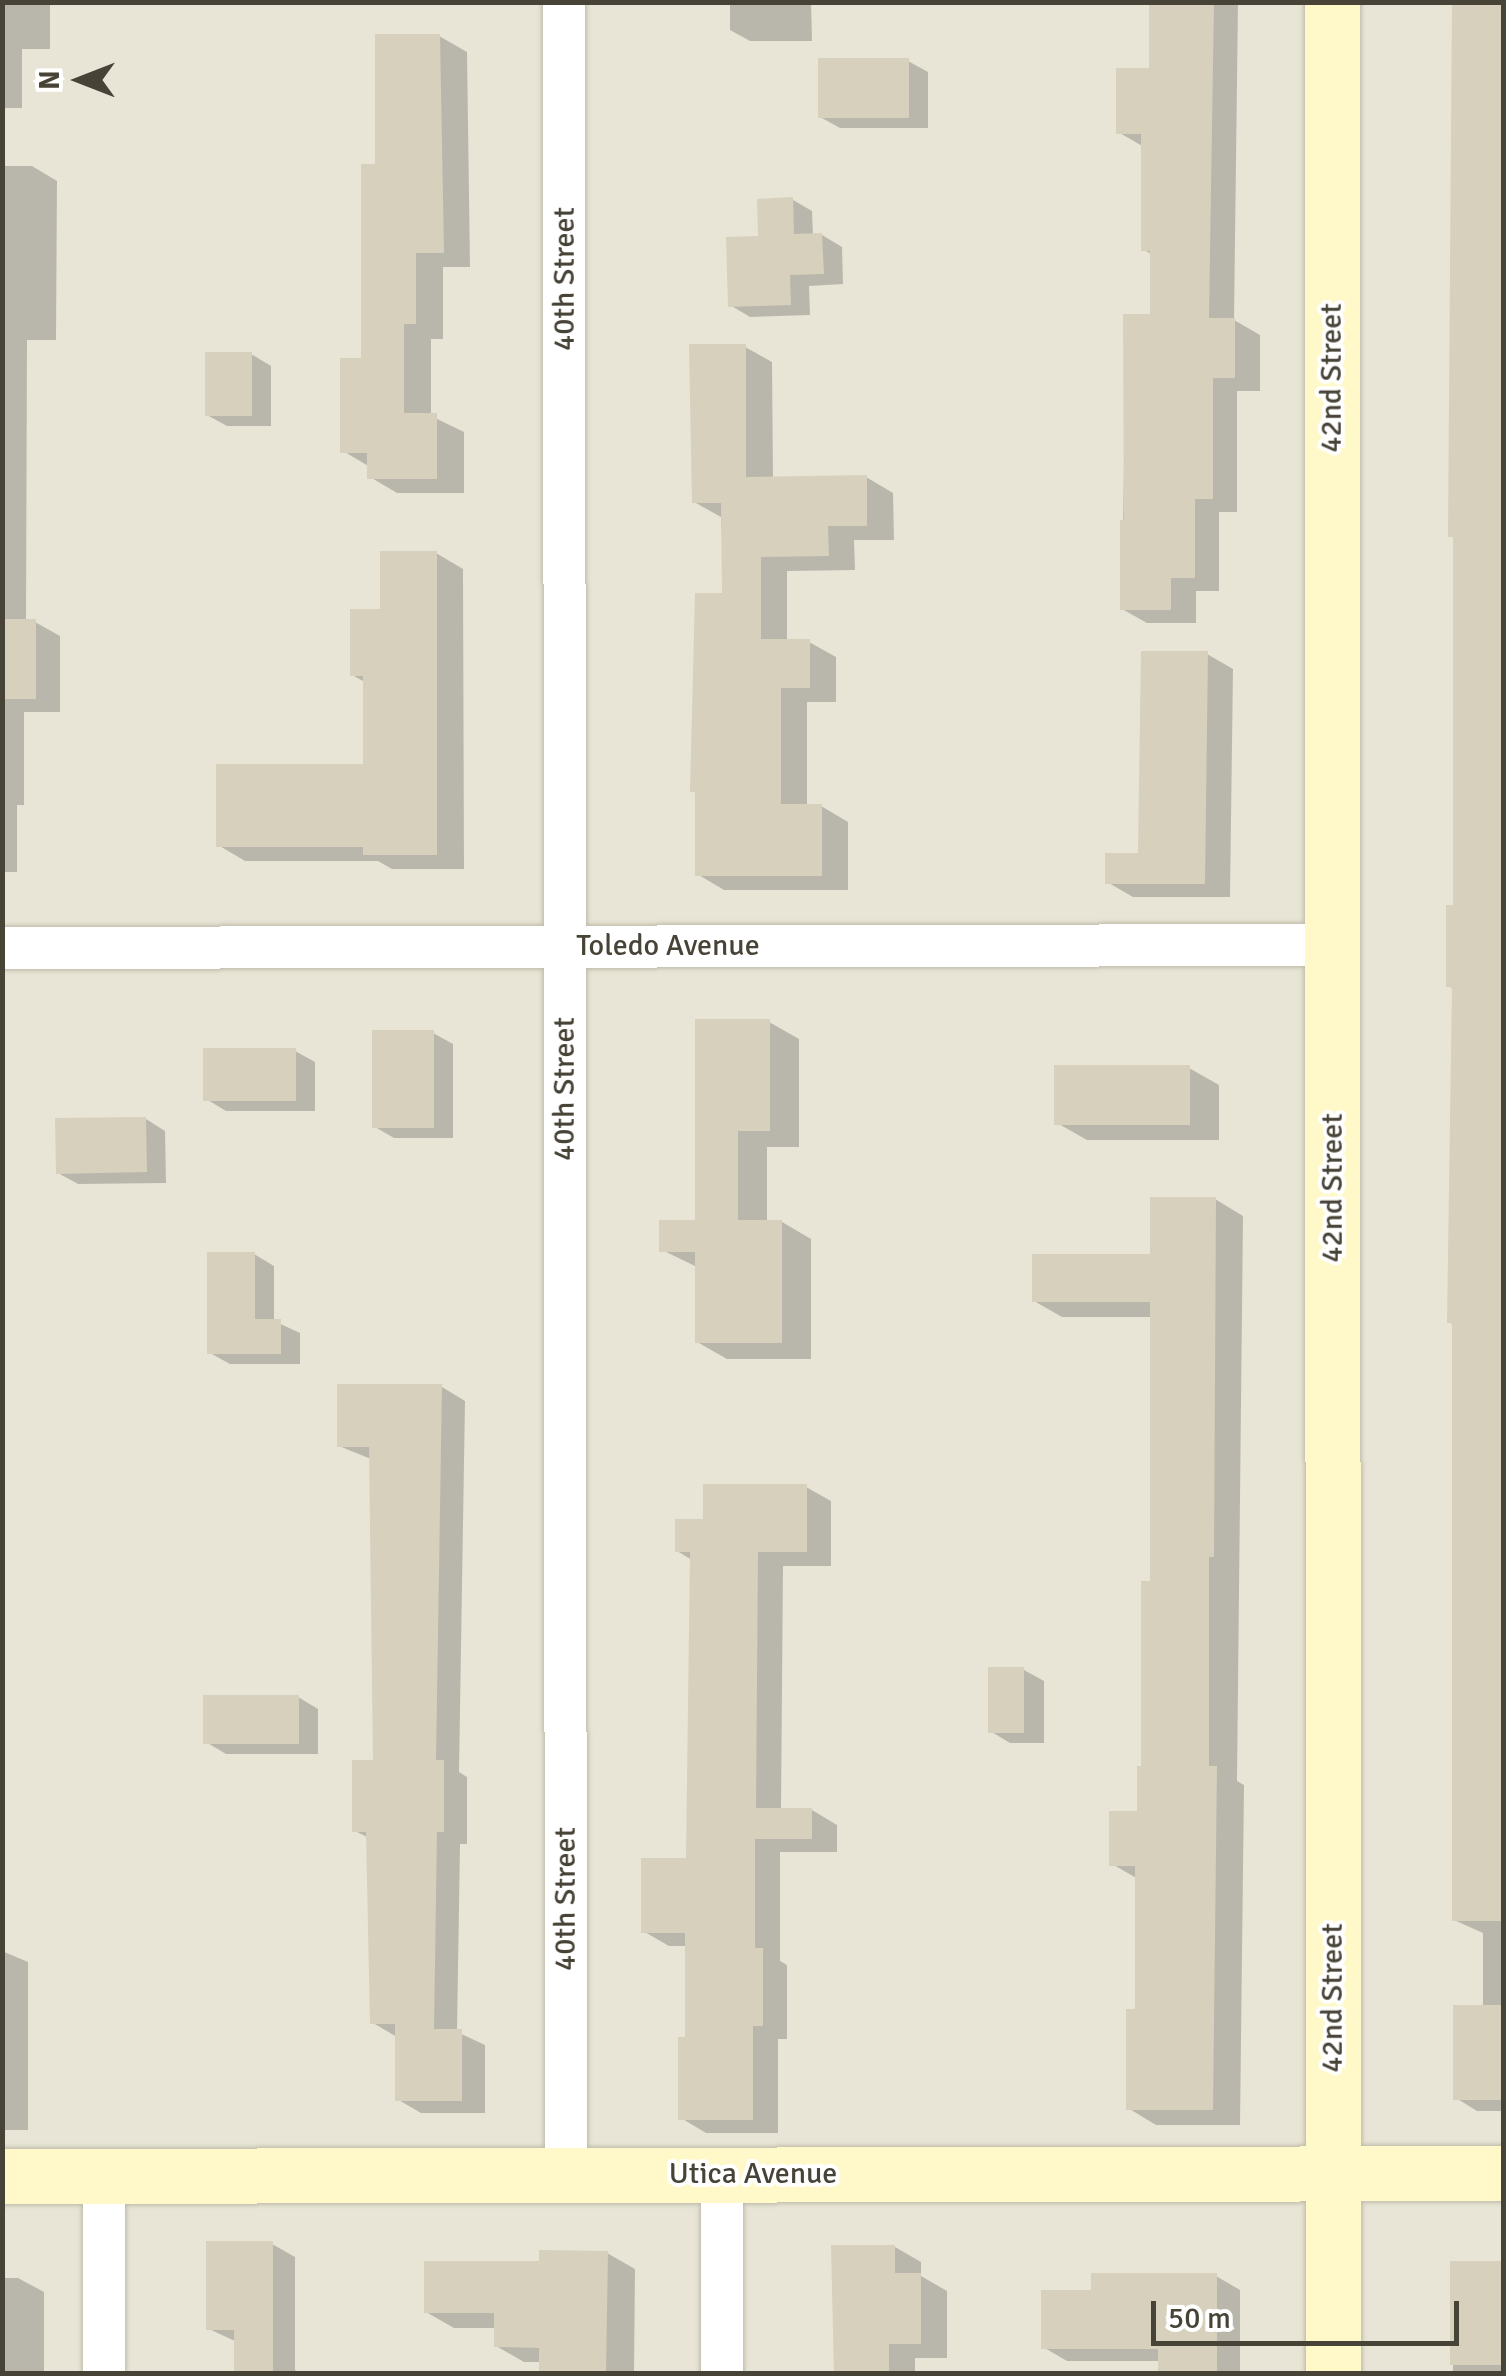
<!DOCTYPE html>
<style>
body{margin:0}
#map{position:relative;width:1506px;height:2376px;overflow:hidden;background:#f4f2e8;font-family:Signika,sans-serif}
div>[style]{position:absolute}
.residential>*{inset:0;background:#e8e5d6}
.shadow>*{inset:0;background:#0003}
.building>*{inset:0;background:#d6d0bd}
.roads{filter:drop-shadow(0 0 2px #c0bbaa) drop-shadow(0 0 2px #c0bbaa)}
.street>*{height:42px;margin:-21px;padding:0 21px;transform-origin:21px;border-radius:21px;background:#fff}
.secondary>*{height:55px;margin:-27.5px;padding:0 27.5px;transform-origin:27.5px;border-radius:27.5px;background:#fff8c8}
span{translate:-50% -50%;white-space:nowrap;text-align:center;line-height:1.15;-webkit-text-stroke:8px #fff;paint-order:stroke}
.street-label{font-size:30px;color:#484337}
.frame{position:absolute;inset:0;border:5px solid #484337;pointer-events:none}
.north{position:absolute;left:30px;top:30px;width:100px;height:100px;-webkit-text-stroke:8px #fff;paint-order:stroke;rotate:270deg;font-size:28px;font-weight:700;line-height:40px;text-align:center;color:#484337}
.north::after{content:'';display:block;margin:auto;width:35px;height:45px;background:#484337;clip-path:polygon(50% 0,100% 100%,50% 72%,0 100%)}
.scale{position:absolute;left:1151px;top:2301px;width:308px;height:45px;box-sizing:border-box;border:5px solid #484337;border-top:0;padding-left:12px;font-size:30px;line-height:35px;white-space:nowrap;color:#484337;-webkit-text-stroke:8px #fff;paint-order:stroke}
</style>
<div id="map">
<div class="residential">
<div style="clip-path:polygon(3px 3px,1503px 3px,1503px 2373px,3px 2373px)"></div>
</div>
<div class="shadow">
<div style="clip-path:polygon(2px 2px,50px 2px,50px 49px,22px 49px,22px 108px,2px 108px)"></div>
<div style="clip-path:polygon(730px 2px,811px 2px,812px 41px,750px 41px,730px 30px)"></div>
<div style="clip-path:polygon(1151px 2px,1238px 2px,1234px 320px,1260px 335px,1260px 391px,1237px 391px,1237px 512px,1219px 512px,1219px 591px,1196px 591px,1196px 623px,1147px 623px,1122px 609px,1126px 316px,1153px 316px,1153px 255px,1144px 250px,1144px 147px,1118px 132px,1151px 70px)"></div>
<div style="clip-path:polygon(1504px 2px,1504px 2111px,1477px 2111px,1456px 2098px,1483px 2007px,1483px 1933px,1454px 1920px,1454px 1325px,1449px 1322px,1454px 989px,1448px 986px,1456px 907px,1456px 539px,1451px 536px)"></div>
<div style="clip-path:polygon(439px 36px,467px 52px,470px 267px,443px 267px,443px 339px,431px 339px,431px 416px,464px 432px,464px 493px,397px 493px,370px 477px,370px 467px,343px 451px,364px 361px,377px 166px)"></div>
<div style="clip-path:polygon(908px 61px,928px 72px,928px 128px,840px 128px,820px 117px)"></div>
<div style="clip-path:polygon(2px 166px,32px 166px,57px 181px,56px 340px,27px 340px,26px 622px,35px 622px,60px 636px,60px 712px,24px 712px,24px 805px,17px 805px,17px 872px,2px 872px)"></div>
<div style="clip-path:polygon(793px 200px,812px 211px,813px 236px,822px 235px,842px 247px,843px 284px,809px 286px,810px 315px,750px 317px,730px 305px,761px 238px)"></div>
<div style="clip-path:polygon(745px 347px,772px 362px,773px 479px,866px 477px,893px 493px,894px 540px,854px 540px,855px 570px,787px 571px,787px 642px,809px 642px,836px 657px,836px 702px,807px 702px,807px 806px,821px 806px,848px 822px,848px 890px,724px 890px,697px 874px,697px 793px,692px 791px,725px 596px,721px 517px,694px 502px)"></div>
<div style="clip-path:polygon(251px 354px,271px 366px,271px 426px,227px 426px,207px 415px)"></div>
<div style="clip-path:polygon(436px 553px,463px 569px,464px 869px,392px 869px,378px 861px,245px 861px,218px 845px,365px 767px,365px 682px,352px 675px,383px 612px)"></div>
<div style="clip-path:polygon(1207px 654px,1233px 669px,1230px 897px,1133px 897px,1107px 882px,1140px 855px)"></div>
<div style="clip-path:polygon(769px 1022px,799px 1039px,799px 1147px,767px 1147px,767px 1222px,782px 1222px,811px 1239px,811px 1359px,727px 1359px,697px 1342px,697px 1267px,662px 1250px,697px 1222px)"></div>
<div style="clip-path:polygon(433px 1033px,453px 1044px,453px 1138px,394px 1138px,375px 1127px)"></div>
<div style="clip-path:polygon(295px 1051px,315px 1062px,315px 1111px,226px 1111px,206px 1099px)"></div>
<div style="clip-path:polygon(1189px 1068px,1219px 1085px,1219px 1140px,1087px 1140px,1057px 1123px)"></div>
<div style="clip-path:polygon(146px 1119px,165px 1131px,166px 1183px,78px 1184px,58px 1173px)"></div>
<div style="clip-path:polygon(1215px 1199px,1243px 1216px,1237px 1781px,1244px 1785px,1240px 2125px,1156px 2125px,1128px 2108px,1138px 2012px,1138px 1879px,1112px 1864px,1139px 1813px,1144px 1769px,1153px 1584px,1153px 1317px,1062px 1317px,1034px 1301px,1153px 1257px)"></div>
<div style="clip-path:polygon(254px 1254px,274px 1266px,274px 1321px,300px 1333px,300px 1364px,230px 1364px,210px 1353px)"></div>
<div style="clip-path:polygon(442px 1387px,465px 1401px,459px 1772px,467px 1777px,467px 1844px,460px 1844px,457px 2032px,485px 2045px,485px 2113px,421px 2113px,397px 2099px,397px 2037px,373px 2023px,369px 1838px,355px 1831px,375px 1763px,371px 1459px,339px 1446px)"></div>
<div style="clip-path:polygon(806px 1487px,831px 1501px,831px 1566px,783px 1566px,781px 1810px,812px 1810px,837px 1825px,837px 1852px,780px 1852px,780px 1961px,787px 1965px,787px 2039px,778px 2039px,778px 2133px,706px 2133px,681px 2118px,688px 2040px,688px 1946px,669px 1946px,643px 1931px,688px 1861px,692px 1560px,677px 1551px,706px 1521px)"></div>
<div style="clip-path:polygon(1024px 1670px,1044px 1681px,1044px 1743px,1010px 1743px,990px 1731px)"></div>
<div style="clip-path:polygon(298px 1697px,318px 1709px,318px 1754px,226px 1754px,206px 1742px)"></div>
<div style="clip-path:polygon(2px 1951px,28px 1962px,28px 2130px,2px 2130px)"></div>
<div style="clip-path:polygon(272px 2244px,295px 2257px,295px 2370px,301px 2374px,236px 2374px,237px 2342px,209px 2329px)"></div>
<div style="clip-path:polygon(895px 2247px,921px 2262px,921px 2276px,947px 2291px,947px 2358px,915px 2358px,915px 2374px,835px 2374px)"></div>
<div style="clip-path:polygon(607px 2253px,635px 2269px,634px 2374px,542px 2374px,542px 2362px,524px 2362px,496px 2346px,497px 2328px,454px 2328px,426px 2312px,541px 2264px)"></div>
<div style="clip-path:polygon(1452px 2264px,1504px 2264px,1504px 2374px,1453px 2374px)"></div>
<div style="clip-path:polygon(1216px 2276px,1240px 2290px,1240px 2374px,1160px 2374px,1160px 2361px,1067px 2361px,1043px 2347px,1094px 2293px)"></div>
<div style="clip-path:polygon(2px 2278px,18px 2278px,44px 2292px,44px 2374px,2px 2374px)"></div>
</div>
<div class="building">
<div style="clip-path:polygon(1149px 2px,1214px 2px,1209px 318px,1235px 318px,1235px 378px,1213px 378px,1213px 499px,1195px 499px,1195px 578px,1171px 578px,1171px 610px,1120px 610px,1120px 520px,1124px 520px,1123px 314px,1150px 314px,1150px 251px,1141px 251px,1141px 134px,1116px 134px,1116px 68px,1149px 68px)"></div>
<div style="clip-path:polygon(1452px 2px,1504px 2px,1504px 1921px,1452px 1921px,1452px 1323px,1447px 1323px,1452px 987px,1446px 987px,1446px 905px,1453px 905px,1453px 537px,1448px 537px)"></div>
<div style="clip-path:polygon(375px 34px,440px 34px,444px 253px,416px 253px,416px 324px,404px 324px,404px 413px,437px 413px,437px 479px,367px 479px,367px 453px,340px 453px,340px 358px,361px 358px,361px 164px,375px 164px)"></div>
<div style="clip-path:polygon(818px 58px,909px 58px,909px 118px,818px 118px)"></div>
<div style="clip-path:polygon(793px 197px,794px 234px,822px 233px,824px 274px,790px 275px,791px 305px,728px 307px,726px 237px,758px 236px,757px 199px)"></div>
<div style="clip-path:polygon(689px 344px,746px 344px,746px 477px,867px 475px,867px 526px,828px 526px,829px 556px,761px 557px,761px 639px,810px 639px,810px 688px,781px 688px,781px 804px,822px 804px,822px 876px,695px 876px,695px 792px,690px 792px,695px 593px,722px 593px,721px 503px,692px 503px)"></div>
<div style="clip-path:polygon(205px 352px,252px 352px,252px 416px,205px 416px)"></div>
<div style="clip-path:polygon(380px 551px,437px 551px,437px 855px,363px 855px,363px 847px,216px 847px,216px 764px,363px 764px,363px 676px,350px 676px,350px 609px,380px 609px)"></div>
<div style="clip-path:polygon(2px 619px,36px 619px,36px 699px,2px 699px)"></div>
<div style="clip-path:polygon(1141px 651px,1208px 651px,1205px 884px,1105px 884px,1105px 853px,1138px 853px)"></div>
<div style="clip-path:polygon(695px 1019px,770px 1019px,770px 1131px,738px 1131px,738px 1220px,782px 1220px,782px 1343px,695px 1343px,695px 1252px,659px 1252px,659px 1220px,695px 1220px)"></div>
<div style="clip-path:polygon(372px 1030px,434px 1030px,434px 1128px,372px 1128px)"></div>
<div style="clip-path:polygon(203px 1048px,296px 1048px,296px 1101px,203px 1101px)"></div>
<div style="clip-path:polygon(1054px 1065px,1190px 1065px,1190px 1125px,1054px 1125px)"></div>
<div style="clip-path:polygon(146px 1117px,147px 1172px,56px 1174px,55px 1118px)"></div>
<div style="clip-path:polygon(1150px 1197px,1216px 1197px,1214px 1557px,1209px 1557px,1209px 1766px,1217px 1766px,1213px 2110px,1126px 2110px,1126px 2009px,1135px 2009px,1135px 1866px,1109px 1866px,1109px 1811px,1137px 1811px,1137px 1766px,1141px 1766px,1141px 1581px,1150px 1581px,1150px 1302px,1032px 1302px,1032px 1254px,1150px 1254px)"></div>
<div style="clip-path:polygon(207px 1252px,255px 1252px,255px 1319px,281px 1319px,281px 1354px,207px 1354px)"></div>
<div style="clip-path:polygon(337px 1384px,442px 1384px,436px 1760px,444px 1760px,444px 1832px,437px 1832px,434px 2029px,462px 2029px,462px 2101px,395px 2101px,395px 2024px,370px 2024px,366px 1832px,352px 1832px,352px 1760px,373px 1760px,369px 1447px,337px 1447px)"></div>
<div style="clip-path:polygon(703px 1484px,807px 1484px,807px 1552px,758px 1552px,756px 1808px,812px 1808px,812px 1839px,755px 1839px,755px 1948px,763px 1948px,763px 2026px,753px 2026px,753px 2120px,678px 2120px,678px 2037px,685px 2037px,685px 1933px,641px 1933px,641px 1858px,686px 1858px,690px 1552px,675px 1552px,675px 1519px,703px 1519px)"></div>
<div style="clip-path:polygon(988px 1667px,1024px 1667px,1024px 1733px,988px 1733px)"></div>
<div style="clip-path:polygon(203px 1695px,299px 1695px,299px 1744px,203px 1744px)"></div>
<div style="clip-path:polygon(1453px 2005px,1504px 2005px,1504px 2100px,1453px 2100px)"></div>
<div style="clip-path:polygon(206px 2241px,273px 2241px,273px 2374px,234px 2374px,234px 2330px,206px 2330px)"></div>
<div style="clip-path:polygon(831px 2245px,895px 2245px,895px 2273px,921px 2273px,921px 2344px,889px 2344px,889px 2374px,834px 2374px)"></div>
<div style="clip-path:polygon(539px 2250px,608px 2251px,606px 2374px,539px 2374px,539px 2348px,494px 2347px,494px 2313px,424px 2313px,424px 2261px,539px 2261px)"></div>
<div style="clip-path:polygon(1450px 2261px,1504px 2261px,1504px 2365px,1450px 2365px)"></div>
<div style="clip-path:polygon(1091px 2273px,1217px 2273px,1217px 2374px,1158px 2374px,1158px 2349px,1041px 2349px,1041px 2290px,1091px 2290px)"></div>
</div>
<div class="roads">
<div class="street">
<div style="left:564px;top:2px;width:2173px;rotate:89.95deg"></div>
<div style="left:2px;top:948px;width:1331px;rotate:-0.13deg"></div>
<div style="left:722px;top:2174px;width:200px;rotate:90deg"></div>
<div style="left:104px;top:2175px;width:199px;rotate:90deg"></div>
</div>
<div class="secondary">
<div style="left:1332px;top:2px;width:2372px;rotate:89.98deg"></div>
<div style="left:2px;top:2176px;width:1502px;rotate:-0.11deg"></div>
</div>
</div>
<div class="street-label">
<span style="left:565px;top:279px;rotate:-90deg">40th Street</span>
<span style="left:1332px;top:378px;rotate:-90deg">42nd Street</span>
<span style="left:668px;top:946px">Toledo Avenue</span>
<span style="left:565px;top:1089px;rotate:-90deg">40th Street</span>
<span style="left:1333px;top:1188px;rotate:-90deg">42nd Street</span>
<span style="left:566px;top:1899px;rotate:-90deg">40th Street</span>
<span style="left:1333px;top:1998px;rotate:-90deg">42nd Street</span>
<span style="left:753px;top:2174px">Utica Avenue</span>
</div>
<div class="frame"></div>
<div class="north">N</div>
<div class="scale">50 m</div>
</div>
